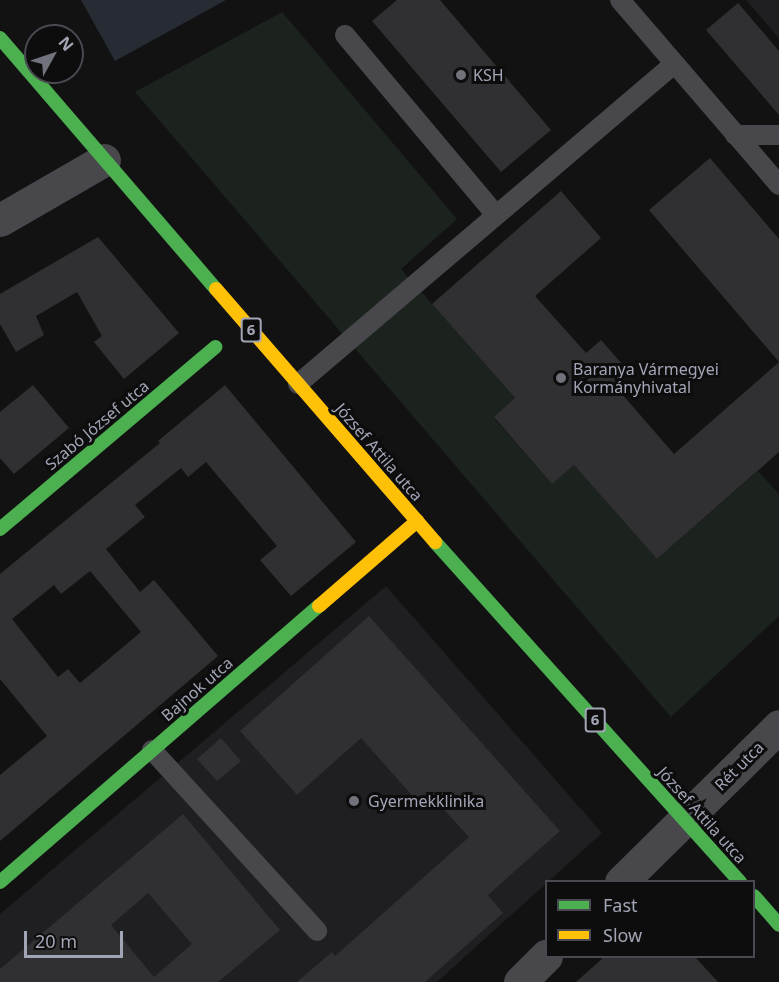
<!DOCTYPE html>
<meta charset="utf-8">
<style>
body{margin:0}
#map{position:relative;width:779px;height:982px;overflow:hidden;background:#121213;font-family:"Noto Sans",sans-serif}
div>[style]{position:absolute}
.built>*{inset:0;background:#1f1f21}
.green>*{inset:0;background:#1c231e}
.water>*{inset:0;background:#262b34}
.building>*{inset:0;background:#303032}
.lane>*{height:20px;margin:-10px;padding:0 10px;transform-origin:10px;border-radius:10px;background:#47474c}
.street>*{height:33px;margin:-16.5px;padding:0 16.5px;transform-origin:16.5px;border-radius:16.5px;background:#47474c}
.fast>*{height:14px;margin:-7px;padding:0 7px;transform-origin:7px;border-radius:7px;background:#4caf50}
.slow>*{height:14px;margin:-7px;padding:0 7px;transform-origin:7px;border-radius:7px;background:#ffc107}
.dots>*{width:16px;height:16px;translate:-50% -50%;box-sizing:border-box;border:3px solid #0d0d0e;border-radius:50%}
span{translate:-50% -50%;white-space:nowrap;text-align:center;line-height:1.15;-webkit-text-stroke:6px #0d0d0e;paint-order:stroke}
.shield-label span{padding:2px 4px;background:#0d0d0e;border:2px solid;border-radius:4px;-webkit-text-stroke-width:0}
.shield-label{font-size:15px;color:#a2a5b5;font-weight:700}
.poi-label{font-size:16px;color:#a2a5b5}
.left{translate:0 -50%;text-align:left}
.street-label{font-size:16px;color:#a2a5b5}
.legend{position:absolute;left:545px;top:880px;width:210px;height:78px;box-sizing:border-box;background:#0d0d0e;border:2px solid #494a51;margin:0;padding:8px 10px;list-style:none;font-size:18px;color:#a2a5b5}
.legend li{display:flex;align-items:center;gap:12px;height:30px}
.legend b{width:30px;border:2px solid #494a51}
.north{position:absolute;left:24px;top:24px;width:60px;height:60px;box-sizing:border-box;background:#0d0d0e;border:2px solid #494a51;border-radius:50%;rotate:50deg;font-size:16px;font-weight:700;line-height:24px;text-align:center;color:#a2a5b5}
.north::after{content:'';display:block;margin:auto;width:21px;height:27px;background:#70727c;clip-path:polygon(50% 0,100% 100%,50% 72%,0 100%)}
.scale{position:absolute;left:24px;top:931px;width:99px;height:27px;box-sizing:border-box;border:3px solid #a2a5b5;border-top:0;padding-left:8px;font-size:18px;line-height:21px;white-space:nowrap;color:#a2a5b5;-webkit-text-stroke:4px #0d0d0e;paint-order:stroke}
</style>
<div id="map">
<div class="built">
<div style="clip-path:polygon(746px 0,779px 0,779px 38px)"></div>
<div style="clip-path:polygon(386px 586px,602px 833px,437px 982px,0 982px,0 914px)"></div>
</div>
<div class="green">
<div style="clip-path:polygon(282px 12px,457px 219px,401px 269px,515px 398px,494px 418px,552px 484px,574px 465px,657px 559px,758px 471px,779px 494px,779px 616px,671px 717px,135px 92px)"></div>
</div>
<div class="water">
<div style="clip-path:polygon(81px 0,226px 0,115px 61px)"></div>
</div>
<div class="building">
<div style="clip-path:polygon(397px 0,440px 0,551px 130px,501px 172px,372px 21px)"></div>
<div style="clip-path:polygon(738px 3px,779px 51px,779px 115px,706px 30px)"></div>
<div style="clip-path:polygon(710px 158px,779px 239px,779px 452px,657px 559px,574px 465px,552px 484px,494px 417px,515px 398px,432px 304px,561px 191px,601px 238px,535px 296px,586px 353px,601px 340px,630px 373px,615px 386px,674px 454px,779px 362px,649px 210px)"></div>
<div style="clip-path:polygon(98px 237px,179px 333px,124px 379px,94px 342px,102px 336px,77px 292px,36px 316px,44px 335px,16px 352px,0 324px,0 294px)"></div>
<div style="clip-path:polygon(33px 385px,69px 428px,14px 474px,0 458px,0 412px)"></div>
<div style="clip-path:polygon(evenodd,225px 385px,356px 542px,291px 596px,260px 560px,277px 546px,206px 462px,188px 477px,181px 468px,135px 505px,145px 517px,106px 549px,140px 592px,154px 580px,218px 656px,0 841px,0 775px,47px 736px,0 679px,0 574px,160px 443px,158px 441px,225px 385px,90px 571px,141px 632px,80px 683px,68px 669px,58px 677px,12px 619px,54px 585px,61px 594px,90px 571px)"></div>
<div style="clip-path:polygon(369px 616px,560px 831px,488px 895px,503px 913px,425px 982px,297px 982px,332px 952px,335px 956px,469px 837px,435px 800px,424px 809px,361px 738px,297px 795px,240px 731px)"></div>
<div style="clip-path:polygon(221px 738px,241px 761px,217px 781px,197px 759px)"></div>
<div style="clip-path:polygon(evenodd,183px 814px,280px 930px,218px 982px,0 982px,0 969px,183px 814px,148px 893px,192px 944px,154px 977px,111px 925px,148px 893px)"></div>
<div style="clip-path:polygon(604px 957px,695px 957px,718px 982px,576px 982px)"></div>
</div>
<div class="lane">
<div style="left:620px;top:0;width:244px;rotate:49.3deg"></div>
<div style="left:345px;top:35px;width:235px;rotate:50deg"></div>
<div style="left:735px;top:135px;width:44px"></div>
<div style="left:298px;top:384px;width:492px;rotate:-40.4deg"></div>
<div style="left:152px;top:750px;width:245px;rotate:47.6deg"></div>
</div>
<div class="street">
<div style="left:0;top:220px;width:120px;rotate:-30deg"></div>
<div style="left:621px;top:882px;width:222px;rotate:-44.6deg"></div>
<div style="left:520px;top:982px;width:37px;rotate:-45deg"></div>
</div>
<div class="fast">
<div style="left:0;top:38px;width:331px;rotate:49.3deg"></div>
<div style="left:0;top:529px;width:282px;rotate:-40.2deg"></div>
<div style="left:435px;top:542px;width:457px;rotate:48.1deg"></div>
<div style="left:0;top:882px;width:422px;rotate:-40.9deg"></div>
<div style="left:754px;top:896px;width:38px;rotate:49deg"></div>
</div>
<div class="slow">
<div style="left:216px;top:289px;width:335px;rotate:49.1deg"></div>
<div style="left:319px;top:606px;width:130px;rotate:-40.9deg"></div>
</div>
<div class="dots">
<div style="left:461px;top:75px;background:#70727c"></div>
<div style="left:561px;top:378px;background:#70727c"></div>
<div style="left:354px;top:801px;background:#70727c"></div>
</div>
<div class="shield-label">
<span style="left:251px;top:330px">6</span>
<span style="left:595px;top:720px">6</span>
</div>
<div class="poi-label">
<span class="left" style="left:473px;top:75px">KSH</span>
<span class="left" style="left:573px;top:378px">Baranya Vármegyei<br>Kormányhivatal</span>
<span class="left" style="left:368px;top:801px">Gyermekklinika</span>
</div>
<div class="street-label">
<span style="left:97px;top:425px;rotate:-40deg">Szabó József utca</span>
<span style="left:379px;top:452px;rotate:49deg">József Attila utca</span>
<span style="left:197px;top:689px;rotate:-41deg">Bajnok utca</span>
<span style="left:739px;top:766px;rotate:-45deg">Rét utca</span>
<span style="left:702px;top:815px;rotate:48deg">József Attila utca</span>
</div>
<ul class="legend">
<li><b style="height:8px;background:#4caf50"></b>Fast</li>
<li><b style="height:8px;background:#ffc107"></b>Slow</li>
</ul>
<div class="north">N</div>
<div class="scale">20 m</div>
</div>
